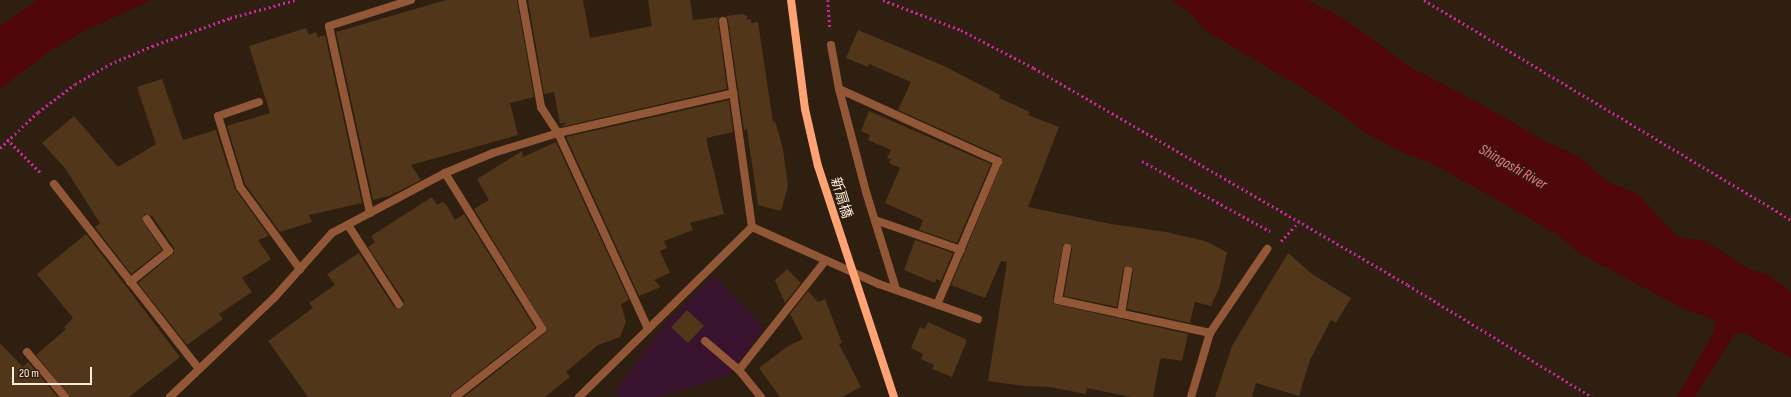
<!DOCTYPE html>
<meta charset="utf-8">
<style>
body{margin:0}
#map{position:relative;width:1791px;height:397px;overflow:hidden;background:#2e1f10;font-family:"Sofia Sans Condensed","Noto Sans JP",sans-serif}
div>[style]{position:absolute}
.green>*{inset:0;background:#39122e}
.water>*{inset:0;background:#50070a}
.building>*{inset:0;background:#51361a}
.path>*{height:2.5px;margin-top:-1.25px;transform-origin:0;background:repeating-linear-gradient(90deg,#c927a0 0 2px,transparent 0 5px)}
.lane>*{height:8px;margin:-4px;padding:0 4px;transform-origin:4px;border-radius:4px;background:#915737}
.street>*{height:8px;margin:-4px;padding:0 4px;transform-origin:4px;border-radius:4px;background:#915737}
.secondary>*{height:8px;margin:-4px;padding:0 4px;transform-origin:4px;border-radius:4px;background:#ffa374}
span{translate:-50% -50%;white-space:nowrap;text-align:center;line-height:1.15;-webkit-text-stroke:3px #2e1f10;paint-order:stroke}
.street-label{font-size:14px;color:#ffebdd}
.water-label{font-size:15px;color:#ff6b8c;font-style:italic}
.scale{position:absolute;left:12px;top:367px;width:80px;height:18px;box-sizing:border-box;border:2px solid #ffebdd;border-top:0;padding-left:5px;font-size:12px;line-height:14px;white-space:nowrap;color:#ffebdd;-webkit-text-stroke:3px #2e1f10;paint-order:stroke}
</style>
<div id="map">
<div class="green">
<div style="clip-path:polygon(714px 275px,764px 328px,730px 375px,660px 397px,620px 397px,615px 391px,666px 323px)"></div>
</div>
<div class="water">
<div style="clip-path:polygon(37px 0,152px 0,88px 29px,50px 51px,0 89px,0 26px)"></div>
<div style="clip-path:polygon(1170px 0,1307px 0,1343px 18px,1412px 68px,1481px 104px,1543px 140px,1580px 157px,1606px 181px,1638px 194px,1677px 237px,1705px 241px,1749px 269px,1767px 274px,1791px 292px,1791px 358px,1744px 333px,1735px 333px,1695px 397px,1677px 397px,1714px 332px,1715px 320px,1684px 309px,1579px 253px,1558px 235px,1487px 194px,1429px 162px,1408px 155px,1369px 135px,1316px 96px,1206px 31px,1187px 10px)"></div>
</div>
<div class="building">
<div style="clip-path:polygon(446px 0,517px 0,534px 97px,510px 103px,518px 135px,411px 165px,421px 180px,389px 196px,373px 200px,336px 32px)"></div>
<div style="clip-path:polygon(528px 0,583px 0,590px 38px,652px 26px,648px 0,690px 0,693px 20px,719px 17px,718px 22px,727px 89px,561px 127px,567px 122px,560px 124px,554px 92px,544px 94px)"></div>
<div style="clip-path:polygon(743px 14px,747px 16px,747px 20px,751px 19px,751px 23px,758px 22px,773px 122px,775px 121px,783px 149px,788px 186px,781px 211px,758px 205px,747px 129px,744px 130px,728px 20px,726px 16px)"></div>
<div style="clip-path:polygon(306px 28px,309px 35px,316px 32px,318px 37px,325px 35px,362px 203px,309px 215px,312px 222px,280px 232px,245px 184px,227px 126px,270px 113px,249px 46px)"></div>
<div style="clip-path:polygon(858px 30px,944px 66px,1000px 95px,999px 98px,1030px 112px,1028px 115px,1059px 127px,1028px 207px,1111px 224px,1166px 232px,1205px 241px,1227px 252px,1220px 286px,1211px 306px,1195px 302px,1190px 323px,1127px 309px,1133px 272px,1129px 266px,1123px 270px,1117px 307px,1064px 296px,1072px 249px,1068px 243px,1063px 245px,1053px 299px,1055px 304px,1188px 334px,1182px 361px,1162px 358px,1160px 360px,1153px 397px,1131px 397px,1087px 388px,1086px 394px,1050px 387px,1024px 386px,988px 381px,1007px 262px,1001px 261px,985px 298px,951px 285px,1003px 160px,1000px 156px,898px 110px,911px 82px,869px 64px,868px 67px,846px 58px)"></div>
<div style="clip-path:polygon(162px 79px,183px 140px,216px 130px,235px 189px,269px 236px,258px 240px,271px 259px,242px 278px,252px 292px,219px 314px,223px 319px,187px 345px,138px 283px,174px 253px,174px 248px,152px 216px,144px 214px,142px 220px,162px 250px,131px 274px,95px 227px,100px 223px,65px 168px,42px 143px,74px 116px,118px 167px,156px 144px,137px 87px)"></div>
<div style="clip-path:polygon(729px 100px,733px 132px,706px 138px,724px 214px,690px 223px,693px 230px,664px 241px,667px 248px,660px 251px,670px 273px,654px 280px,661px 287px,639px 296px,566px 137px)"></div>
<div style="clip-path:polygon(869px 111px,991px 164px,957px 243px,919px 230px,923px 220px,885px 203px,900px 168px,889px 163px,891px 159px,887px 158px,891px 150px,868px 140px,870px 135px,861px 131px)"></div>
<div style="clip-path:polygon(556px 142px,629px 300px,621px 304px,626px 322px,620px 337px,598px 345px,566px 372px,570px 377px,545px 397px,464px 397px,545px 333px,547px 329px,474px 209px,489px 200px,477px 179px,522px 151px,523px 157px)"></div>
<div style="clip-path:polygon(432px 197px,437px 205px,442px 202px,446px 204px,455px 220px,464px 214px,535px 328px,452px 393px,450px 397px,308px 397px,268px 341px,313px 308px,309px 303px,335px 285px,327px 274px,359px 253px,394px 307px,402px 308px,404px 301px,368px 247px,375px 242px,371px 236px)"></div>
<div style="clip-path:polygon(86px 234px,180px 357px,129px 397px,70px 397px,36px 355px,66px 329px,64px 327px,73px 318px,37px 274px)"></div>
<div style="clip-path:polygon(915px 240px,953px 253px,941px 281px,936px 279px,935px 283px,904px 270px)"></div>
<div style="clip-path:polygon(1288px 253px,1312px 274px,1351px 298px,1336px 323px,1331px 320px,1310px 360px,1299px 396px,1256px 383px,1252px 397px,1215px 397px,1232px 346px)"></div>
<div style="clip-path:polygon(787px 269px,801px 283px,785px 303px,775px 280px)"></div>
<div style="clip-path:polygon(808px 291px,818px 302px,825px 299px,842px 343px,839px 344px,861px 387px,842px 397px,780px 397px,759px 368px,788px 346px,803px 339px,790px 314px)"></div>
<div style="clip-path:polygon(687px 310px,704px 326px,688px 343px,671px 327px)"></div>
<div style="clip-path:polygon(928px 322px,967px 340px,952px 377px,932px 369px,934px 365px,921px 359px,923px 354px,911px 348px,920px 327px,925px 329px)"></div>
<div style="clip-path:polygon(0 343px,23px 367px,28px 362px,58px 397px,0 397px)"></div>
</div>
<div class="path">
<div style="left:828px;top:0;width:27px;rotate:86deg"></div>
<div style="left:883px;top:0;width:84px;rotate:21deg"></div>
<div style="left:961px;top:30px;width:82px;rotate:27.5deg"></div>
<div style="left:1034px;top:68px;width:432px;rotate:30.1deg"></div>
<div style="left:1408px;top:285px;width:215px;rotate:31.3deg"></div>
<div style="left:1424px;top:0;width:428px;rotate:30.9deg"></div>
<div style="left:7px;top:139px;width:48px;rotate:45deg"></div>
<div style="left:0;top:148px;width:52px;rotate:-43.5deg"></div>
<div style="left:38px;top:112px;width:46px;rotate:-37.1deg"></div>
<div style="left:75px;top:84px;width:40px;rotate:-29.7deg"></div>
<div style="left:110px;top:64px;width:46px;rotate:-23.2deg"></div>
<div style="left:152px;top:46px;width:83px;rotate:-19.7deg"></div>
<div style="left:230px;top:18px;width:67px;rotate:-15.5deg"></div>
<div style="left:1142px;top:161px;width:146px;rotate:28.7deg"></div>
<div style="left:1281px;top:241px;width:26px;rotate:-47deg"></div>
</div>
<div class="lane">
<div style="left:839px;top:89px;width:175px;rotate:24.4deg"></div>
<div style="left:998px;top:161px;width:156px;rotate:113deg"></div>
<div style="left:259px;top:102px;width:43px;rotate:161.1deg"></div>
<div style="left:218px;top:116px;width:74px;rotate:72.8deg"></div>
<div style="left:240px;top:187px;width:102px;rotate:53.8deg"></div>
<div style="left:558px;top:133px;width:216px;rotate:65.3deg"></div>
<div style="left:875px;top:220px;width:91px;rotate:19.2deg"></div>
<div style="left:348px;top:225px;width:94px;rotate:57.2deg"></div>
<div style="left:130px;top:282px;width:50px;rotate:-38.5deg"></div>
<div style="left:169px;top:251px;width:39px;rotate:-125deg"></div>
<div style="left:1058px;top:300px;width:53px;rotate:-80.2deg"></div>
<div style="left:1121px;top:314px;width:44px;rotate:-80.8deg"></div>
<div style="left:705px;top:341px;width:45px;rotate:40.5deg"></div>
<div style="left:739px;top:370px;width:35px;rotate:51deg"></div>
<div style="left:27px;top:352px;width:59px;rotate:49.8deg"></div>
<div style="left:739px;top:370px;width:139px;rotate:-51.7deg"></div>
</div>
<div class="street">
<div style="left:522px;top:0;width:109px;rotate:79.9deg"></div>
<div style="left:541px;top:107px;width:31px;rotate:57deg"></div>
<div style="left:723px;top:21px;width:208px;rotate:82deg"></div>
<div style="left:831px;top:45px;width:45px;rotate:79.7deg"></div>
<div style="left:839px;top:89px;width:106px;rotate:75.3deg"></div>
<div style="left:866px;top:192px;width:102px;rotate:72.8deg"></div>
<div style="left:445px;top:173px;width:184px;rotate:58.1deg"></div>
<div style="left:542px;top:329px;width:110px;rotate:142deg"></div>
<div style="left:54px;top:184px;width:235px;rotate:51.9deg"></div>
<div style="left:370px;top:213px;width:191px;rotate:-102.4deg"></div>
<div style="left:329px;top:26px;width:86px;rotate:-17.6deg"></div>
<div style="left:1058px;top:300px;width:156px;rotate:12.2deg"></div>
<div style="left:170px;top:397px;width:144px;rotate:-43.6deg"></div>
<div style="left:274px;top:298px;width:87px;rotate:-48.3deg"></div>
<div style="left:332px;top:233px;width:128px;rotate:-28deg"></div>
<div style="left:445px;top:173px;width:52px;rotate:-22.6deg"></div>
<div style="left:493px;top:153px;width:68px;rotate:-17.1deg"></div>
<div style="left:558px;top:133px;width:180px;rotate:-12.8deg"></div>
<div style="left:579px;top:397px;width:243px;rotate:-44.5deg"></div>
<div style="left:752px;top:227px;width:139px;rotate:24.2deg"></div>
<div style="left:879px;top:284px;width:105px;rotate:19.5deg"></div>
<div style="left:1191px;top:397px;width:67px;rotate:-73.5deg"></div>
<div style="left:1210px;top:333px;width:102px;rotate:-55.8deg"></div>
</div>
<div class="secondary">
<div style="left:791px;top:0;width:110px;rotate:82.7deg"></div>
<div style="left:805px;top:109px;width:58px;rotate:77.2deg"></div>
<div style="left:818px;top:166px;width:243px;rotate:71.8deg"></div>
</div>
<div class="street-label">
<span style="left:841px;top:198px;rotate:73deg">新扇橋</span>
</div>
<div class="water-label">
<span style="left:1513px;top:167px;rotate:30deg">Shingashi River</span>
</div>
<div class="scale">20 m</div>
</div>
